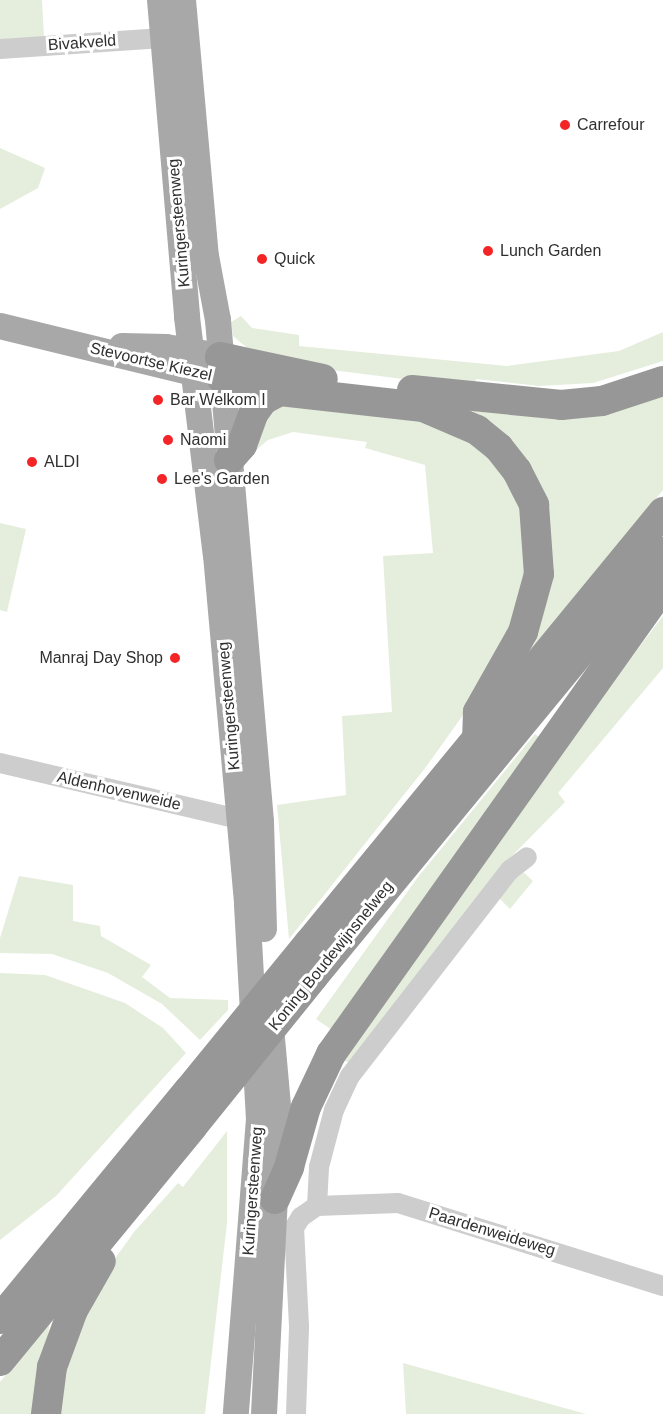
<!DOCTYPE html>
<style>
body{margin:0}
#map{position:relative;width:663px;height:1414px;overflow:hidden;background:#fff;font-family:Arial,sans-serif}
div>[style]{position:absolute}
.green>*{inset:0;background:#e5eedd}
.minor>*{height:20px;margin:-10px;padding:0 10px;transform-origin:10px;border-radius:10px;background:#cdcdcd}
.major>*{height:26px;margin:-13px;padding:0 13px;transform-origin:13px;border-radius:13px;background:#a8a8a8}
.highway>*{height:30px;margin:-15px;padding:0 15px;transform-origin:15px;border-radius:15px;background:#979797}
.highway-bridge>*{height:30px;margin:-15px;padding:0 15px;transform-origin:15px;border-radius:15px;background:#979797}
.dots>*{width:16px;height:16px;translate:-50% -50%;box-sizing:border-box;border:3px solid #fff;border-radius:50%}
span{translate:-50% -50%;white-space:nowrap;text-align:center;line-height:1.15;-webkit-text-stroke:6px #fff;paint-order:stroke}
.street-label{font-size:16px;color:#303030}
.poi-label{font-size:16px;color:#303030}
.left{translate:0 -50%;text-align:left}
.right{translate:-100% -50%;text-align:right}
</style>
<div id="map">
<div class="green">
<div style="clip-path:polygon(0 0,42px 0,44px 38px,0 40px)"></div>
<div style="clip-path:polygon(0 148px,45px 168px,38px 188px,0 209px)"></div>
<div style="clip-path:polygon(241px 316px,252px 328px,299px 335px,299px 346px,507px 366px,619px 351px,663px 332px,663px 361px,593px 383px,539px 386px,476px 379px,474px 388px,316px 368px,252px 352px,233px 336px,231px 322px)"></div>
<div style="clip-path:polygon(663px 395px,663px 490px,511px 679px,543px 518px,468px 418px,475px 409px,603px 411px)"></div>
<div style="clip-path:polygon(285px 398px,446px 426px,491px 454px,523px 505px,529px 589px,478px 694px,426px 767px,289px 939px,277px 805px,346px 795px,342px 716px,392px 712px,383px 556px,433px 553px,425px 465px,365px 448px,367px 442px,293px 432px,268px 440px,249px 456px,259px 418px)"></div>
<div style="clip-path:polygon(0 523px,26px 529px,7px 612px,0 610px)"></div>
<div style="clip-path:polygon(663px 616px,663px 668px,558px 793px,565px 802px,509px 859px,533px 881px,510px 909px,487px 886px,361px 1072px,344px 1060px,616px 677px)"></div>
<div style="clip-path:polygon(535px 734px,544px 741px,335px 1032px,316px 1019px,418px 877px)"></div>
<div style="clip-path:polygon(19px 876px,73px 885px,73px 921px,100px 926px,101px 936px,151px 965px,142px 977px,170px 998px,228px 1000px,228px 1010px,200px 1040px,162px 1004px,108px 973px,52px 954px,0 953px,0 938px)"></div>
<div style="clip-path:polygon(0 973px,45px 975px,125px 1003px,163px 1028px,186px 1053px,56px 1196px,0 1240px)"></div>
<div style="clip-path:polygon(227px 1131px,227px 1223px,205px 1414px,57px 1414px,63px 1374px,104px 1274px,134px 1232px,178px 1183px,183px 1187px)"></div>
<div style="clip-path:polygon(50px 1321px,38px 1414px,0 1414px,0 1382px)"></div>
<div style="clip-path:polygon(403px 1363px,586px 1414px,406px 1414px)"></div>
</div>
<div class="minor">
<div style="left:0;top:49px;width:163px;rotate:-3.9deg"></div>
<div style="left:0;top:763px;width:245px;rotate:13.2deg"></div>
<div style="left:317px;top:1206px;width:39px;rotate:-87deg"></div>
<div style="left:319px;top:1167px;width:59px;rotate:-75.3deg"></div>
<div style="left:334px;top:1110px;width:38px;rotate:-65deg"></div>
<div style="left:350px;top:1076px;width:261px;rotate:-52.2deg"></div>
<div style="left:510px;top:870px;width:21px;rotate:-37deg"></div>
<div style="left:317px;top:1206px;width:81px;rotate:-2.1deg"></div>
<div style="left:398px;top:1203px;width:278px;rotate:17.4deg"></div>
<div style="left:296px;top:1414px;width:88px;rotate:-88deg"></div>
<div style="left:299px;top:1326px;width:98px;rotate:-92.9deg"></div>
<div style="left:294px;top:1228px;width:13px;rotate:-58deg"></div>
<div style="left:301px;top:1217px;width:19px;rotate:-35deg"></div>
</div>
<div class="major">
<div style="left:160px;top:0;width:318px;rotate:85.1deg"></div>
<div style="left:187px;top:317px;width:240px;rotate:83.1deg"></div>
<div style="left:216px;top:555px;width:351px;rotate:84.9deg"></div>
<div style="left:247px;top:905px;width:214px;rotate:86.8deg"></div>
<div style="left:259px;top:1119px;width:296px;rotate:94.5deg"></div>
<div style="left:183px;top:0;width:257px;rotate:84.9deg"></div>
<div style="left:206px;top:256px;width:65px;rotate:79.4deg"></div>
<div style="left:218px;top:320px;width:504px;rotate:85.1deg"></div>
<div style="left:261px;top:822px;width:107px;rotate:88.4deg"></div>
<div style="left:0;top:326px;width:215px;rotate:13.7deg"></div>
<div style="left:122px;top:346px;width:44px;rotate:1.3deg"></div>
<div style="left:166px;top:347px;width:43px;rotate:9.5deg"></div>
<div style="left:264px;top:1414px;width:297px;rotate:-87.1deg"></div>
<div style="left:279px;top:1117px;width:101px;rotate:-95.1deg"></div>
</div>
<div class="highway">
<div style="left:220px;top:357px;width:105px;rotate:12.1deg"></div>
<div style="left:222px;top:379px;width:59px;rotate:11.7deg"></div>
<div style="left:280px;top:391px;width:144px;rotate:6.4deg"></div>
<div style="left:423px;top:407px;width:59px;rotate:23.1deg"></div>
<div style="left:477px;top:430px;width:28px;rotate:39deg"></div>
<div style="left:499px;top:448px;width:29px;rotate:52deg"></div>
<div style="left:517px;top:471px;width:38px;rotate:63deg"></div>
<div style="left:534px;top:505px;width:69px;rotate:85.9deg"></div>
<div style="left:539px;top:574px;width:60px;rotate:105.4deg"></div>
<div style="left:523px;top:632px;width:92px;rotate:119.4deg"></div>
<div style="left:478px;top:712px;width:25px;rotate:92deg"></div>
<div style="left:412px;top:390px;width:150px;rotate:5.7deg"></div>
<div style="left:561px;top:405px;width:41px;rotate:-5.6deg"></div>
<div style="left:602px;top:401px;width:64px;rotate:-18.2deg"></div>
<div style="left:229px;top:460px;width:20px;rotate:-49deg"></div>
<div style="left:242px;top:445px;width:33px;rotate:-70deg"></div>
<div style="left:253px;top:414px;width:17px;rotate:-54deg"></div>
<div style="left:263px;top:400px;width:19px;rotate:-28deg"></div>
<div style="left:309px;top:943px;width:558px;rotate:-50.6deg"></div>
<div style="left:313px;top:977px;width:551px;rotate:-50.53deg"></div>
<div style="left:275px;top:1199px;width:35px;rotate:-66deg"></div>
<div style="left:289px;top:1167px;width:62px;rotate:-74.2deg"></div>
<div style="left:306px;top:1107px;width:59px;rotate:-64.7deg"></div>
<div style="left:331px;top:1054px;width:573px;rotate:-54.59deg"></div>
<div style="left:0;top:1319px;width:297px;rotate:-50.5deg"></div>
<div style="left:0;top:1361px;width:303px;rotate:-50.6deg"></div>
<div style="left:46px;top:1414px;width:47px;rotate:-82.7deg"></div>
<div style="left:52px;top:1367px;width:61px;rotate:-69.8deg"></div>
<div style="left:73px;top:1310px;width:56px;rotate:-60.3deg"></div>
</div>
<div class="highway-bridge">
<div style="left:189px;top:1090px;width:190px;rotate:-50.8deg"></div>
<div style="left:192px;top:1127px;width:193px;rotate:-51.1deg"></div>
</div>
<div class="dots">
<div style="left:565px;top:125px;background:#f32526"></div>
<div style="left:488px;top:251px;background:#f32526"></div>
<div style="left:262px;top:259px;background:#f32526"></div>
<div style="left:158px;top:400px;background:#f32526"></div>
<div style="left:168px;top:440px;background:#f32526"></div>
<div style="left:32px;top:462px;background:#f32526"></div>
<div style="left:162px;top:479px;background:#f32526"></div>
<div style="left:175px;top:658px;background:#f32526"></div>
</div>
<div class="street-label">
<span style="left:82px;top:43px;rotate:-4deg">Bivakveld</span>
<span style="left:179px;top:223px;rotate:-95deg">Kuringersteenweg</span>
<span style="left:151px;top:362px;rotate:13deg">Stevoortse Kiezel</span>
<span style="left:229px;top:706px;rotate:-95deg">Kuringersteenweg</span>
<span style="left:119px;top:791px;rotate:13deg">Aldenhovenweide</span>
<span style="left:331px;top:956px;rotate:-51deg">Koning Boudewijnsnelweg</span>
<span style="left:253px;top:1191px;rotate:-86deg">Kuringersteenweg</span>
<span style="left:492px;top:1232px;rotate:17deg">Paardenweideweg</span>
</div>
<div class="poi-label">
<span class="left" style="left:577px;top:125px">Carrefour</span>
<span class="left" style="left:500px;top:251px">Lunch Garden</span>
<span class="left" style="left:274px;top:259px">Quick</span>
<span class="left" style="left:170px;top:400px">Bar Welkom I</span>
<span class="left" style="left:180px;top:440px">Naomi</span>
<span class="left" style="left:44px;top:462px">ALDI</span>
<span class="left" style="left:174px;top:479px">Lee's Garden</span>
<span class="right" style="left:163px;top:658px">Manraj Day Shop</span>
</div>
</div>
